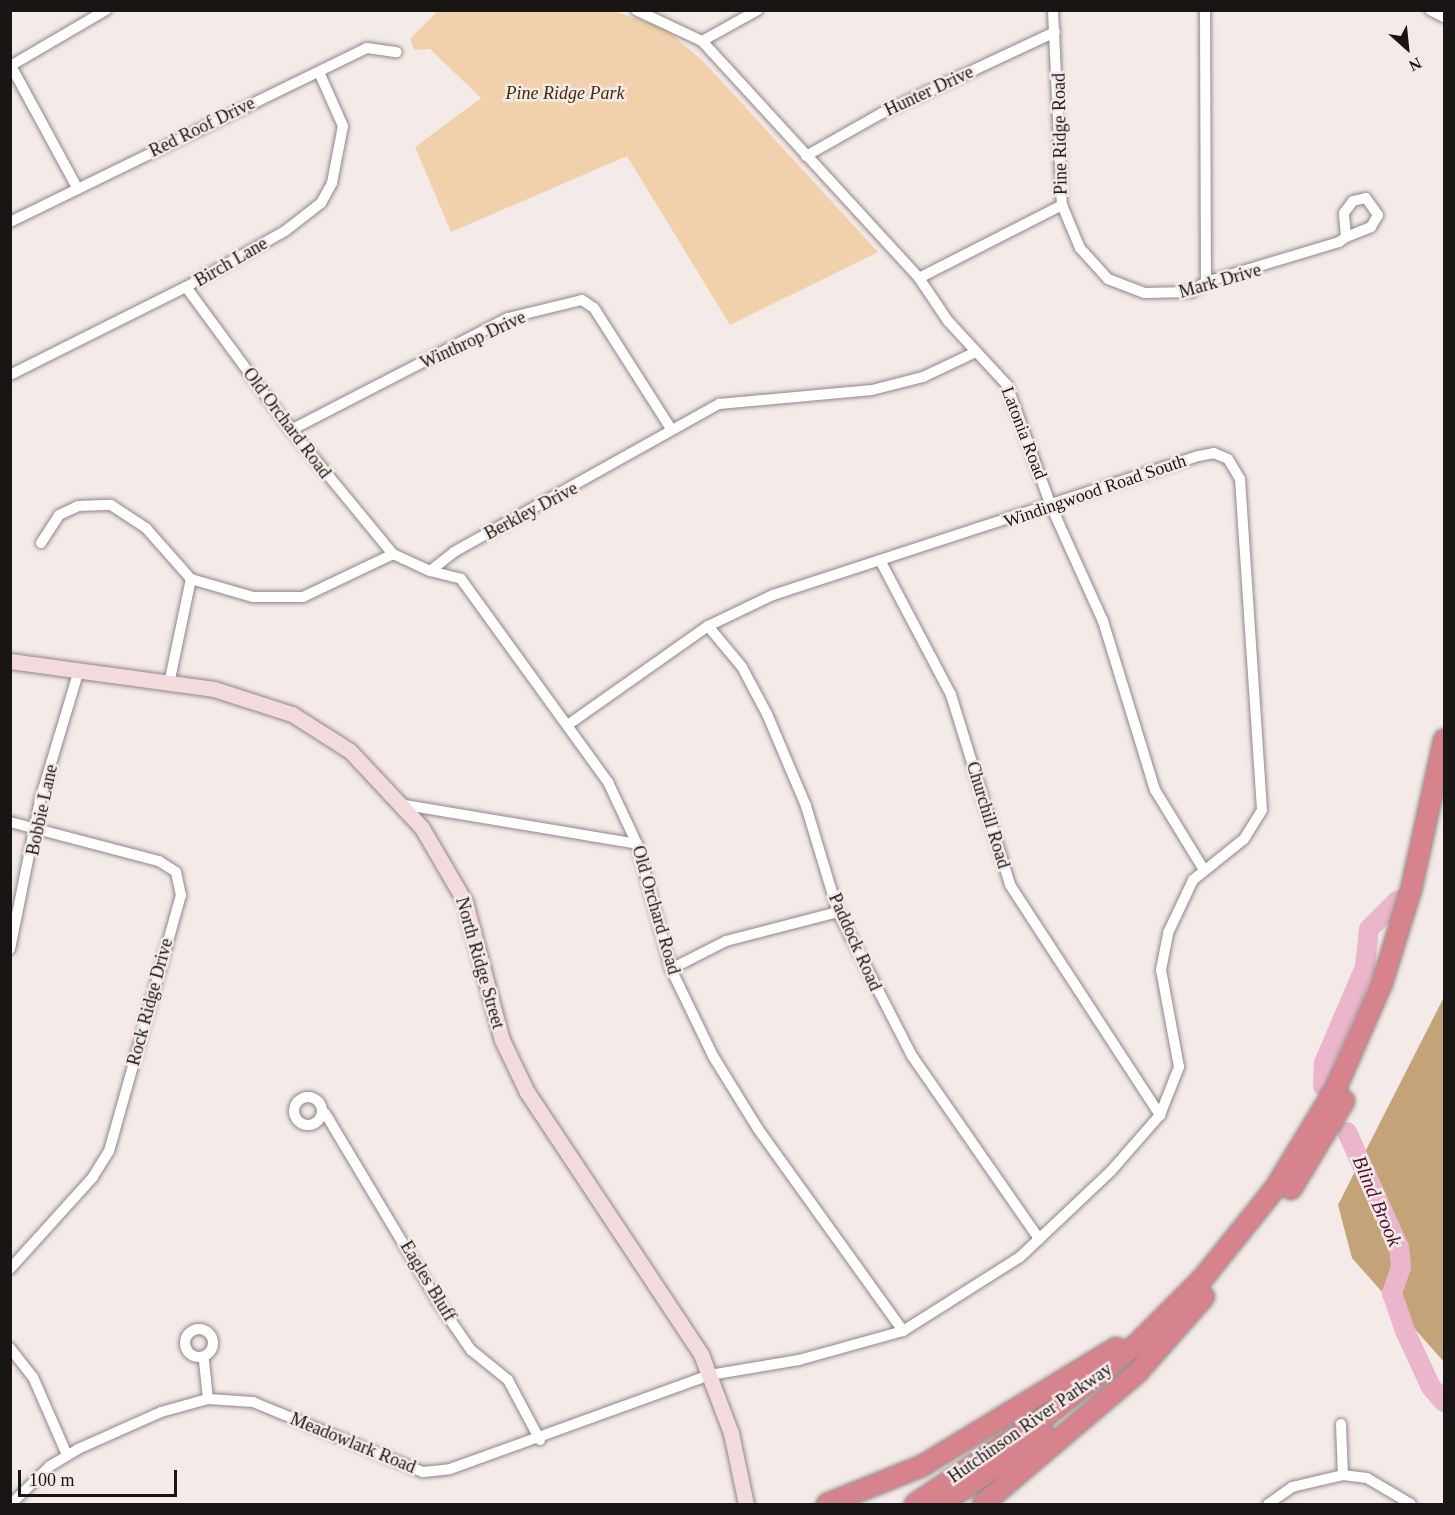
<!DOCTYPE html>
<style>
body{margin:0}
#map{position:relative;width:1455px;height:1515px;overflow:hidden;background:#f4eae7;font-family:Georgia,serif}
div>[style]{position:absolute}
.green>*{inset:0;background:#f1d1ab}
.forest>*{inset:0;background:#c5a379}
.river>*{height:20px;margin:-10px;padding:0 10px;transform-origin:10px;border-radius:10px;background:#ebb5cb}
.roads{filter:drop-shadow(0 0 2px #918785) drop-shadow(0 0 2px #918785)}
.street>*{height:10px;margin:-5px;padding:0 5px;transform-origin:5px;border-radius:5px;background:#fff}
.street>.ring{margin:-5px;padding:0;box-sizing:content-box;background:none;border:10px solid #fff;border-radius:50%}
.secondary>*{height:15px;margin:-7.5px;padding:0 7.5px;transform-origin:7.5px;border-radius:7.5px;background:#f3dadd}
.highway>*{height:20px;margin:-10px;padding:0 10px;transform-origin:10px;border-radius:10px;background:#d6838d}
span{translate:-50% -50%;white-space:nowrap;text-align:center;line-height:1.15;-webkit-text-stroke:5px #f4eae7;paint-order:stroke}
.street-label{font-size:18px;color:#181514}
.park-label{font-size:18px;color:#432b07;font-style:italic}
.water-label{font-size:20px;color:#4c0d2f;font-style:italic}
.frame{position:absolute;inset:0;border:12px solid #181514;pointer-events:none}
.north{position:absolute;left:1377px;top:18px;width:60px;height:60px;-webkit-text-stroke:4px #f4eae7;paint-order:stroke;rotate:153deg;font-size:16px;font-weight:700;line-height:24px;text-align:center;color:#181514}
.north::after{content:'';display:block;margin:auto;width:21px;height:27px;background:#181514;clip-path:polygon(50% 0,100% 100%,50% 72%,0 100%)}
.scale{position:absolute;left:18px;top:1470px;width:159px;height:27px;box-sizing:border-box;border:3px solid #181514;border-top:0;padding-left:8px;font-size:18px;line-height:21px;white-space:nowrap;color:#181514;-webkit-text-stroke:4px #f4eae7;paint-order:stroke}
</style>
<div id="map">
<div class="green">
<div style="clip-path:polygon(439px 10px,614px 11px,664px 28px,703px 61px,878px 252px,730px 325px,627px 156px,451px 232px,415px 147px,481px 98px,430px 49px,414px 50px,410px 39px)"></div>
</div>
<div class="forest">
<div style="clip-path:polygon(1444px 997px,1444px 1362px,1352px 1258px,1338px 1205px)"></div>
</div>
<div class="river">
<div style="left:1323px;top:1086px;width:23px;rotate:-88deg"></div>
<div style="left:1324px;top:1063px;width:104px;rotate:-66.9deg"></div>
<div style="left:1365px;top:967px;width:38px;rotate:-84deg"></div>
<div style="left:1369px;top:929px;width:41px;rotate:-45deg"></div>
<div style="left:1347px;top:1132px;width:126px;rotate:65.7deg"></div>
<div style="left:1399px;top:1247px;width:20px;rotate:84deg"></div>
<div style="left:1401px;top:1267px;width:28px;rotate:109deg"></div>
<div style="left:1392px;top:1293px;width:40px;rotate:71.1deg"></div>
<div style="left:1405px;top:1331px;width:62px;rotate:65.1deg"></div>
<div style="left:1431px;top:1387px;width:20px;rotate:49deg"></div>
</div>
<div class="roads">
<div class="street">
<div style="left:636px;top:10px;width:73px;rotate:25.2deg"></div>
<div style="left:702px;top:41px;width:321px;rotate:47.5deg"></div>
<div style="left:919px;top:278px;width:52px;rotate:56deg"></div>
<div style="left:948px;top:321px;width:87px;rotate:47.3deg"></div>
<div style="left:1007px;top:385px;width:129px;rotate:70deg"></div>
<div style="left:1051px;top:506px;width:126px;rotate:65.7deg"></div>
<div style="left:1103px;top:621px;width:177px;rotate:72.9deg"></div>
<div style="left:1155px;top:790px;width:94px;rotate:58.5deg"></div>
<div style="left:1053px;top:10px;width:195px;rotate:87.4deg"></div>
<div style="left:1062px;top:205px;width:47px;rotate:67.3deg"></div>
<div style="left:1080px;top:248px;width:42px;rotate:47.9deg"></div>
<div style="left:1108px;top:279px;width:39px;rotate:21deg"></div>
<div style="left:1144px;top:293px;width:47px;rotate:-1.2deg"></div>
<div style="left:1191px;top:292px;width:18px;rotate:-34deg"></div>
<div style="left:1206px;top:282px;width:139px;rotate:-16.7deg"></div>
<div style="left:1339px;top:242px;width:9px;rotate:-36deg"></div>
<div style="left:1346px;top:237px;width:24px;rotate:-95deg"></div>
<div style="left:1344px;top:213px;width:15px;rotate:-53deg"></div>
<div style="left:1353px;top:201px;width:13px;rotate:-13deg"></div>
<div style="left:1366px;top:198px;width:21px;rotate:55deg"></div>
<div style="left:1378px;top:215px;width:14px;rotate:120deg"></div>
<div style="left:1371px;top:227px;width:27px;rotate:158deg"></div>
<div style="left:1205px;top:10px;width:272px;rotate:89.8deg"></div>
<div style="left:1430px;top:10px;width:16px;rotate:27deg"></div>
<div style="left:702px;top:41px;width:64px;rotate:-29deg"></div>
<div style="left:10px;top:64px;width:142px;rotate:61.5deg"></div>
<div style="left:12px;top:65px;width:109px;rotate:-30.3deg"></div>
<div style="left:806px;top:156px;width:87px;rotate:-29.5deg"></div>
<div style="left:882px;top:113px;width:191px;rotate:-25.1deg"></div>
<div style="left:10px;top:222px;width:397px;rotate:-26deg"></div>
<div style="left:367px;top:48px;width:30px;rotate:8deg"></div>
<div style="left:919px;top:278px;width:161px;rotate:-27deg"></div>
<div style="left:186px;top:287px;width:177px;rotate:53.7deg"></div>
<div style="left:291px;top:430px;width:161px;rotate:50.6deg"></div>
<div style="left:10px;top:375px;width:197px;rotate:-26.6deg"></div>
<div style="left:186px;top:287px;width:114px;rotate:-29.5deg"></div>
<div style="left:285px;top:231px;width:46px;rotate:-37.9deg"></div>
<div style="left:321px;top:203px;width:23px;rotate:-61deg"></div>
<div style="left:332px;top:183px;width:58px;rotate:-79.1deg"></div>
<div style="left:343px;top:126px;width:59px;rotate:-114deg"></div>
<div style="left:291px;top:430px;width:244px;rotate:-27.3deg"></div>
<div style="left:508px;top:318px;width:76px;rotate:-13.7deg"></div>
<div style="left:582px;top:300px;width:14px;rotate:34deg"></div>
<div style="left:594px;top:308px;width:143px;rotate:57.5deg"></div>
<div style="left:41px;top:543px;width:33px;rotate:-57deg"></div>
<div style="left:59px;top:515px;width:21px;rotate:-25deg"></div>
<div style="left:78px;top:506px;width:33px;rotate:-2deg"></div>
<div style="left:111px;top:505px;width:42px;rotate:33.3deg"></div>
<div style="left:146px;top:528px;width:68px;rotate:48.6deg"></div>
<div style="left:191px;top:579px;width:65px;rotate:16.2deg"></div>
<div style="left:253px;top:597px;width:50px"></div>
<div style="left:303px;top:597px;width:100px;rotate:-25.5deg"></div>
<div style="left:393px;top:554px;width:41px;rotate:24.7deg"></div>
<div style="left:430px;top:571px;width:31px;rotate:-38deg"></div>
<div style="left:454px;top:552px;width:304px;rotate:-29.2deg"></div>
<div style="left:719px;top:404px;width:154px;rotate:-5.2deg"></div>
<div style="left:872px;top:390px;width:53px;rotate:-14.3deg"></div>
<div style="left:923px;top:377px;width:59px;rotate:-25.3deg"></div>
<div style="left:881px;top:562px;width:150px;rotate:62.2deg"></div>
<div style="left:951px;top:695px;width:199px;rotate:72.7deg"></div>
<div style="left:1010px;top:885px;width:275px;rotate:56.9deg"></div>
<div style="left:430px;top:571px;width:32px;rotate:14deg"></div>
<div style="left:461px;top:579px;width:251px;rotate:54.1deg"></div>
<div style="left:608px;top:782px;width:68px;rotate:64.9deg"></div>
<div style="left:637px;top:844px;width:130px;rotate:74.8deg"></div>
<div style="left:671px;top:969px;width:97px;rotate:64.2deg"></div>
<div style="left:713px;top:1056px;width:86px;rotate:58.3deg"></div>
<div style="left:758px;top:1129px;width:249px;rotate:54.3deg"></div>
<div style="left:708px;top:626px;width:53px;rotate:50.3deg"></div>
<div style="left:742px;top:667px;width:53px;rotate:62deg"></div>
<div style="left:767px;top:714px;width:100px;rotate:67deg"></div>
<div style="left:806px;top:806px;width:111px;rotate:73.2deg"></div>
<div style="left:838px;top:912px;width:162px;rotate:62.8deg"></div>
<div style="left:912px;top:1056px;width:223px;rotate:55.2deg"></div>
<div style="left:169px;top:684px;width:107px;rotate:-78.2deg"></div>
<div style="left:399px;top:804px;width:241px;rotate:9.5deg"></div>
<div style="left:10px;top:822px;width:154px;rotate:14.7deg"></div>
<div style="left:159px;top:861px;width:20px;rotate:33deg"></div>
<div style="left:176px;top:872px;width:24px;rotate:78deg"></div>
<div style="left:181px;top:895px;width:266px;rotate:105.7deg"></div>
<div style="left:109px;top:1151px;width:31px;rotate:122deg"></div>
<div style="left:93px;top:1177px;width:124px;rotate:132.1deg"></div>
<div style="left:10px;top:949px;width:152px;rotate:-78.6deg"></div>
<div style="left:40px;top:800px;width:133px;rotate:-73.3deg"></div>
<div style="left:671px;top:969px;width:62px;rotate:-27deg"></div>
<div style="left:726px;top:941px;width:116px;rotate:-14.5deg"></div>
<div class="ring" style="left:294px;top:1097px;width:18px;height:18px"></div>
<div style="left:325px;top:1113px;width:220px;rotate:59.1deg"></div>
<div style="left:438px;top:1302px;width:58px;rotate:55.5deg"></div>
<div style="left:471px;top:1350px;width:48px;rotate:39deg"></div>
<div style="left:508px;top:1380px;width:68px;rotate:61.9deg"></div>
<div class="ring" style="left:185px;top:1329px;width:18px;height:18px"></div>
<div style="left:10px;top:1348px;width:37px;rotate:52deg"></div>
<div style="left:33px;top:1377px;width:85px;rotate:66.4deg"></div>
<div style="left:204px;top:1361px;width:38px;rotate:84deg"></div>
<div style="left:1341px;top:1424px;width:51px;rotate:87.8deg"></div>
<div style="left:11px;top:1504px;width:54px;rotate:-44.3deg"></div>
<div style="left:50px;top:1466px;width:33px;rotate:-31deg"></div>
<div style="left:78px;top:1449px;width:91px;rotate:-24deg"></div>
<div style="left:161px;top:1412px;width:49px;rotate:-15.5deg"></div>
<div style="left:208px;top:1399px;width:45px;rotate:3.8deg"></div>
<div style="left:253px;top:1402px;width:184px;rotate:22.4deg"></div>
<div style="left:423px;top:1472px;width:27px;rotate:-6deg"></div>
<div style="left:450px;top:1469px;width:276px;rotate:-19.9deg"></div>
<div style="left:710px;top:1375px;width:90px;rotate:-9.6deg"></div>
<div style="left:799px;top:1360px;width:108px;rotate:-15.6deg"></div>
<div style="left:903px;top:1331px;width:138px;rotate:-32.3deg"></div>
<div style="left:1020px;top:1257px;width:125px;rotate:-43.4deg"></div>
<div style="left:1111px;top:1171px;width:74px;rotate:-48.8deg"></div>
<div style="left:1160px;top:1115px;width:52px;rotate:-68.4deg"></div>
<div style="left:1179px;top:1067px;width:99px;rotate:-100.5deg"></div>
<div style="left:1161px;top:970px;width:38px;rotate:-79deg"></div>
<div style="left:1168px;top:933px;width:59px;rotate:-64.7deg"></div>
<div style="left:1193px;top:880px;width:65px;rotate:-38.8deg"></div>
<div style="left:1244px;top:839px;width:34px;rotate:-58deg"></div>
<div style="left:1262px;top:810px;width:332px;rotate:-93.8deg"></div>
<div style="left:1240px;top:479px;width:23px;rotate:-121deg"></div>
<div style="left:1228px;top:459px;width:15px;rotate:-157deg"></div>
<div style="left:1214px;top:453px;width:16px;rotate:169deg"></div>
<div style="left:1198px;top:456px;width:447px;rotate:161.9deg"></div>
<div style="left:773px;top:595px;width:72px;rotate:154.5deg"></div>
<div style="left:708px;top:626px;width:170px;rotate:144.8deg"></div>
<div style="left:1268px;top:1504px;width:29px;rotate:-35deg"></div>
<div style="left:1292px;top:1487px;width:52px;rotate:-13.2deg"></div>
<div style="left:1343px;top:1475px;width:24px;rotate:7deg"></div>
<div style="left:1367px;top:1478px;width:51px;rotate:30.6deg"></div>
</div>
<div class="secondary">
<div style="left:10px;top:661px;width:206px;rotate:7.8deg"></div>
<div style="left:214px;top:689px;width:82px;rotate:17.8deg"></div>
<div style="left:292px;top:714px;width:69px;rotate:32.5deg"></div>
<div style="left:350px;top:751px;width:105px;rotate:46.9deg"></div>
<div style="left:422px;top:828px;width:86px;rotate:59.8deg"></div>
<div style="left:465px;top:902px;width:143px;rotate:75deg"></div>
<div style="left:502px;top:1040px;width:58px;rotate:64.3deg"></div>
<div style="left:527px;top:1092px;width:315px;rotate:56.4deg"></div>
<div style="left:701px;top:1354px;width:85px;rotate:69.2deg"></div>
<div style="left:731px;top:1433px;width:73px;rotate:78.1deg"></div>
</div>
<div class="highway">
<div style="left:1291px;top:1189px;width:103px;rotate:-58.9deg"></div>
<div style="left:827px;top:1504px;width:102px;rotate:-21.8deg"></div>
<div style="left:922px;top:1466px;width:227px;rotate:-31.3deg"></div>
<div style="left:915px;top:1504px;width:156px;rotate:-33.8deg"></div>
<div style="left:1045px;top:1417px;width:116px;rotate:-38.4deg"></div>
<div style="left:1136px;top:1345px;width:96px;rotate:-45deg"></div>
<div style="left:1204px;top:1277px;width:115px;rotate:-51.3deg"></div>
<div style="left:1276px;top:1187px;width:116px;rotate:-58.8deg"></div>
<div style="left:1336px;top:1088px;width:115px;rotate:-66.3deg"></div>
<div style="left:1382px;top:983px;width:97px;rotate:-72.7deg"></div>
<div style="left:1411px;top:890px;width:154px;rotate:-77.6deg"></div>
<div style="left:942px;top:1504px;width:123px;rotate:-34.7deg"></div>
<div style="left:983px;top:1504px;width:204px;rotate:-40.4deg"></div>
<div style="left:1138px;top:1372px;width:100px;rotate:-48.7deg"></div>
</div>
</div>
<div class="street-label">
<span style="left:929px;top:91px;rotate:-25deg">Hunter Drive</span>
<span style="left:202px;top:127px;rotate:-26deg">Red Roof Drive</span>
<span style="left:1060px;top:134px;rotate:-91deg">Pine Ridge Road</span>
<span style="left:231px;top:262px;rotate:-30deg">Birch Lane</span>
<span style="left:1220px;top:281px;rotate:-16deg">Mark Drive</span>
<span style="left:473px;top:340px;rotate:-25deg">Winthrop Drive</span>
<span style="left:287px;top:423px;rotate:53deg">Old Orchard Road</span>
<span style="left:1024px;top:433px;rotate:69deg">Latonia Road</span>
<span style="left:1095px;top:491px;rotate:-19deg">Windingwood Road South</span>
<span style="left:531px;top:511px;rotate:-28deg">Berkley Drive</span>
<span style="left:42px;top:810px;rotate:-78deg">Bobbie Lane</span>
<span style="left:988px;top:815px;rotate:73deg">Churchill Road</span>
<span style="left:656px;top:910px;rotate:74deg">Old Orchard Road</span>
<span style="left:855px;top:942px;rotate:66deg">Paddock Road</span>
<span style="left:480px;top:963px;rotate:74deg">North Ridge Street</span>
<span style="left:150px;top:1002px;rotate:-75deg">Rock Ridge Drive</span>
<span style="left:428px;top:1281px;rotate:59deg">Eagles Bluff</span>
<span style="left:1030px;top:1423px;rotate:-35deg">Hutchinson River Parkway</span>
<span style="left:353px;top:1443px;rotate:22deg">Meadowlark Road</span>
</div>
<div class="park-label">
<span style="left:565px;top:93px">Pine Ridge Park</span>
</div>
<div class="water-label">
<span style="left:1377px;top:1201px;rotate:67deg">Blind Brook</span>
</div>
<div class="frame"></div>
<div class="north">N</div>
<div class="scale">100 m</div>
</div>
